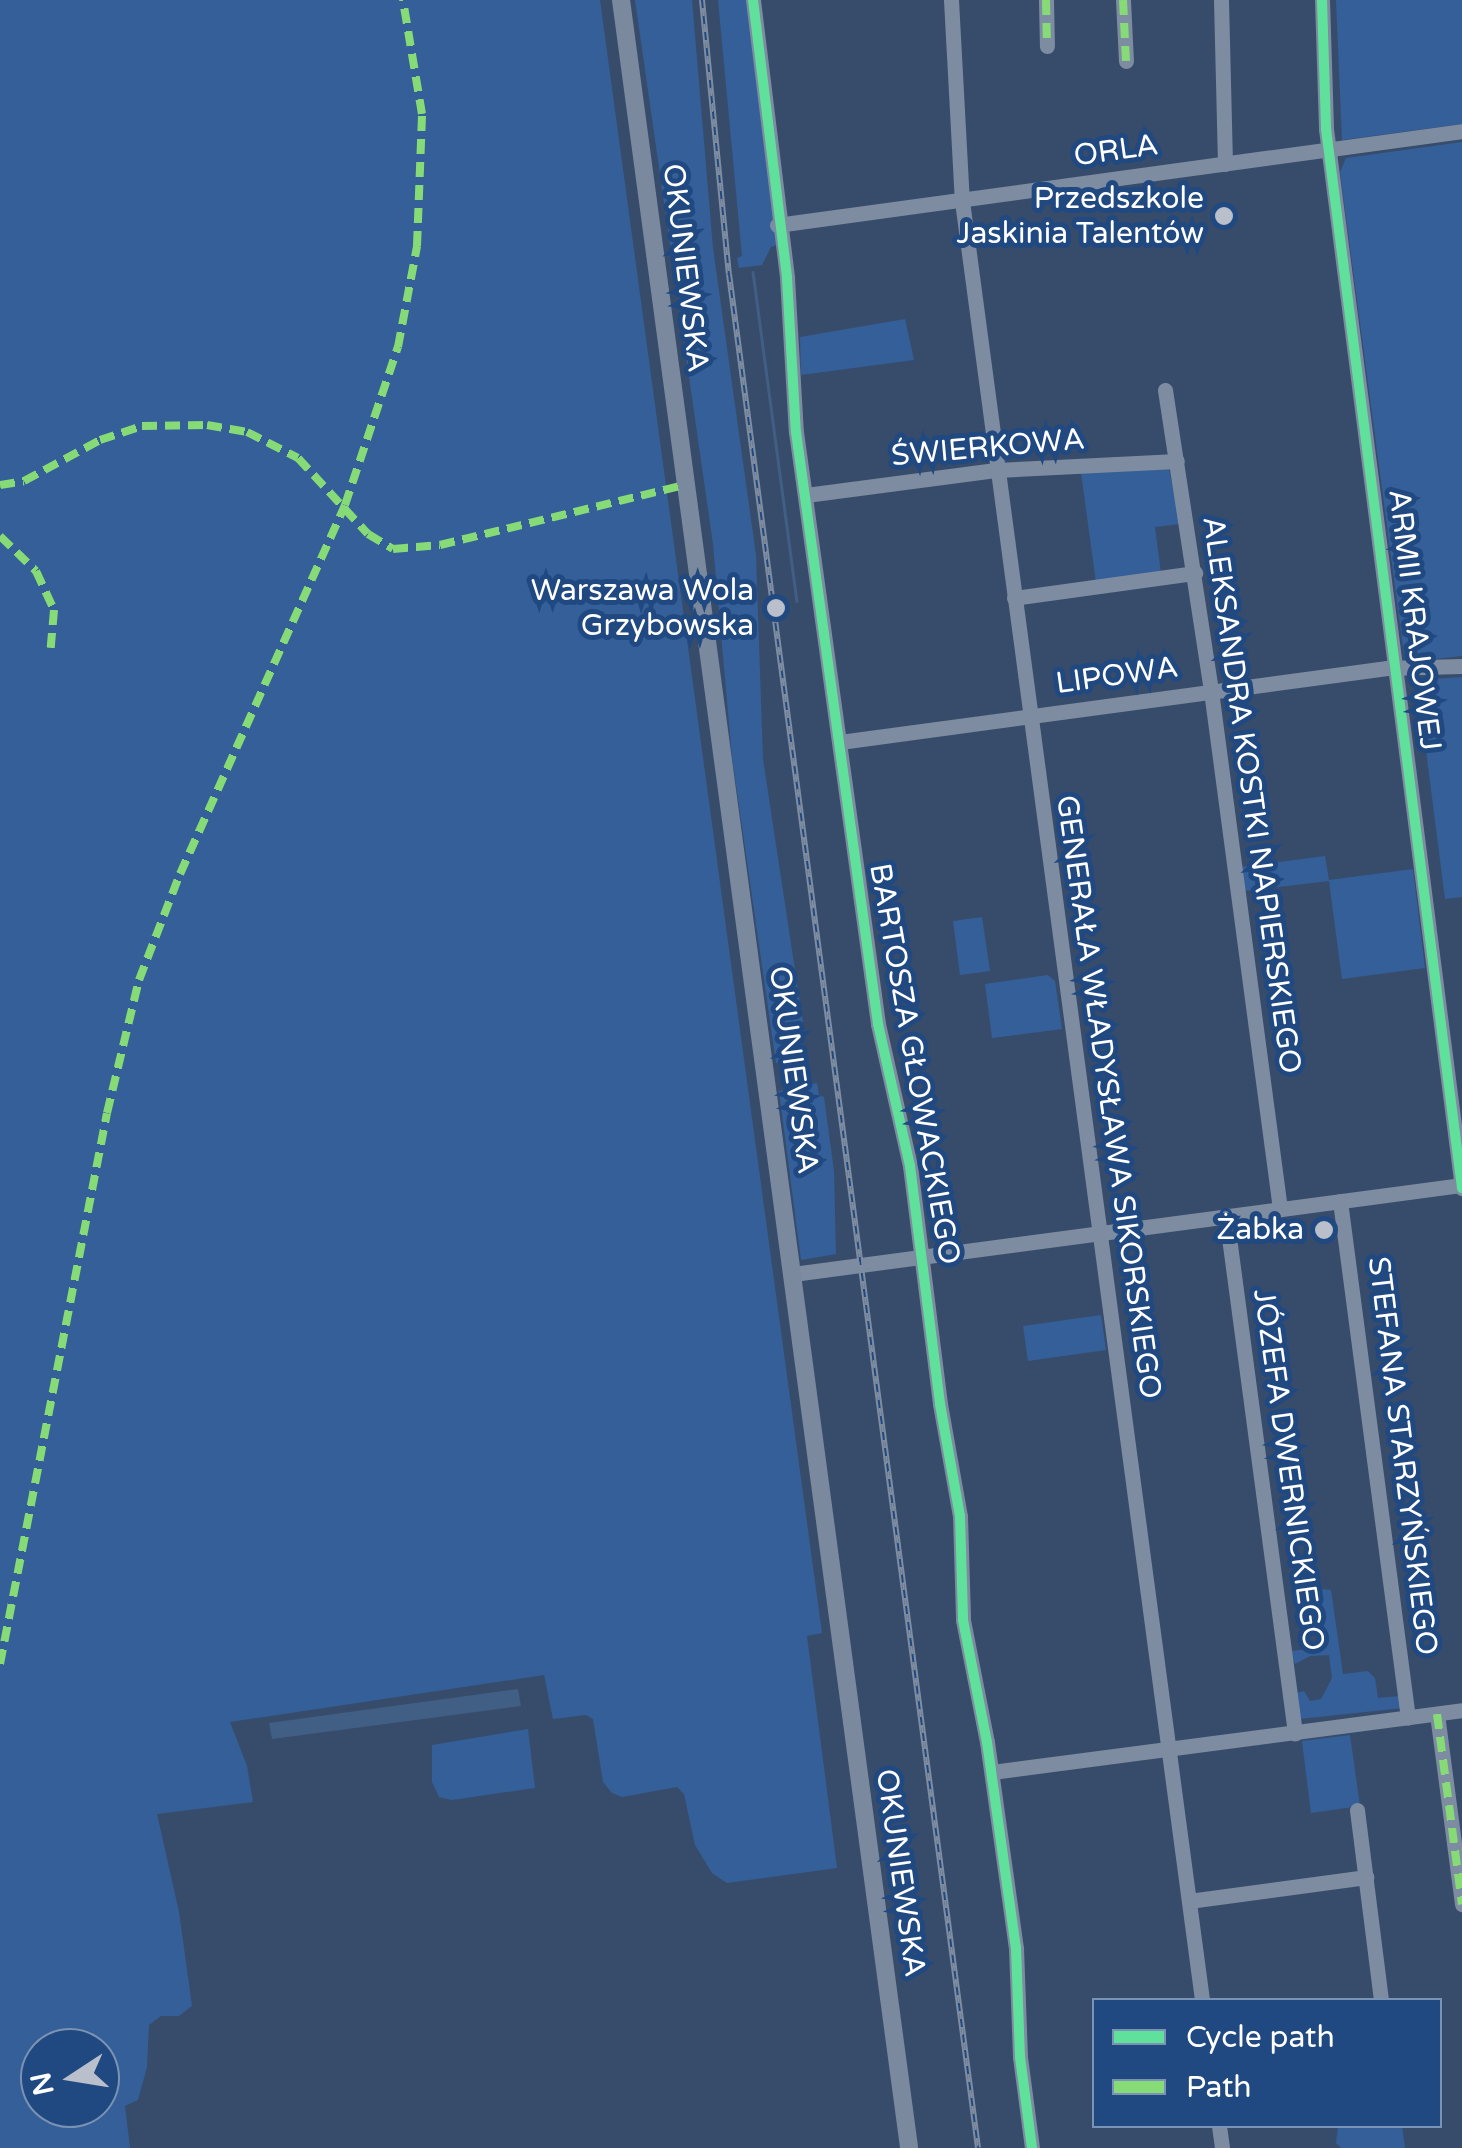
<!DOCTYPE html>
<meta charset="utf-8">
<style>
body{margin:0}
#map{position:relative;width:1462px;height:2148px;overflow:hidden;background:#374c6b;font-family:"Varela Round",sans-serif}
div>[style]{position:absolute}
.green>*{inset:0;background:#355f98}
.water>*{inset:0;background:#415e85}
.stream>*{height:2.5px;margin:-1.25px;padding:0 1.25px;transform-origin:1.25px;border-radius:1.25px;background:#415e85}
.minor>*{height:15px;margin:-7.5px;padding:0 7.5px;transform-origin:7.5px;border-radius:7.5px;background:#7d8ca1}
.major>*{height:18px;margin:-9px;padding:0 9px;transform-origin:9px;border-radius:9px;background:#7b899f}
.rail>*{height:6px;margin-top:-3px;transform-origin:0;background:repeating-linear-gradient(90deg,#214981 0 8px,#7e8da1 0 16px);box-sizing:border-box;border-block:2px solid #7e8da1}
.quiet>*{height:8px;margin-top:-4px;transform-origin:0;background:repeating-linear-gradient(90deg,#86db77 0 15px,transparent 0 23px)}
.cycleway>*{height:10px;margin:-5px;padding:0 5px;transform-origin:5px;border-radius:5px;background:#60e19b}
.dots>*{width:28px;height:28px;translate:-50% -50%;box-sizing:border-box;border:5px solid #214981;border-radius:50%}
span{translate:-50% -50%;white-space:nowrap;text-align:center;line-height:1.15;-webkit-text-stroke:10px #214981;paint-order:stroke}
.street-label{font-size:30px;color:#fff}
.poi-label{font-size:30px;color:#fff}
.right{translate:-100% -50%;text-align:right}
.legend{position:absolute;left:1092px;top:1998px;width:350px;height:130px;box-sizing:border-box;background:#214981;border:2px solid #7a92b3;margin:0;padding:12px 18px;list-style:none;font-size:30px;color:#fff}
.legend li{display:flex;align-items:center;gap:20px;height:50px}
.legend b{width:50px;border:2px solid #7a92b3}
.north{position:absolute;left:20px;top:2028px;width:100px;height:100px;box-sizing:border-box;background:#214981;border:2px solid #7a92b3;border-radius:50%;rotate:258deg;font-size:28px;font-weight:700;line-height:40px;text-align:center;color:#fff}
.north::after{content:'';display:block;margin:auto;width:35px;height:45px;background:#b9c0cb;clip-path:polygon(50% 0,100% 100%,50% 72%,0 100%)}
</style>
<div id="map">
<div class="green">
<div style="clip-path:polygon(evenodd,0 0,600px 0,822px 1633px,807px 1636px,837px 1868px,727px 1883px,712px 1873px,695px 1845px,684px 1794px,677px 1787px,622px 1797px,612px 1793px,603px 1782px,593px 1719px,586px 1715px,553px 1719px,544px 1675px,230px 1722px,247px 1766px,253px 1802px,157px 1814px,179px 1912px,192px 2006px,179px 2016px,161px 2016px,149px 2025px,147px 2067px,138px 2100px,125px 2106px,130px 2148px,0 2148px,0 0,40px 2048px,100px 2048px,100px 2108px,40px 2108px,40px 2048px)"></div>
<div style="clip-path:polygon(635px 0,692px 0,713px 248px,756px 555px,763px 759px,805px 1036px,794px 1061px,776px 1063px,732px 757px,713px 544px)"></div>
<div style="clip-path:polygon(718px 0,749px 0,777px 245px,771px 247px,762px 265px,739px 268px,737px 258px,742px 256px)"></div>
<div style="clip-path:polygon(1336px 0,1462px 0,1462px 124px,1342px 140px)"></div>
<div style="clip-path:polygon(1462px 142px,1462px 656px,1405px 662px,1340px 172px,1346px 158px)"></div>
<div style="clip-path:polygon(905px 319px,914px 360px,801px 375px,800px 337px)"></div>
<div style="clip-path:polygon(1169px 469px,1180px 524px,1155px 527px,1161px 573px,1096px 582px,1081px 473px)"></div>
<div style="clip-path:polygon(1462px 677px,1462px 897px,1445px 899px,1417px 680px)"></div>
<div style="clip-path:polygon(1325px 856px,1329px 880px,1413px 869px,1425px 968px,1342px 979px,1329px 881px,1244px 891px,1242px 867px)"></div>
<div style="clip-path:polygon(982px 917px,990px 971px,960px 975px,953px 921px)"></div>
<div style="clip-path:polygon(1048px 975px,1055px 981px,1062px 1029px,992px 1038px,985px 984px)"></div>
<div style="clip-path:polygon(817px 1083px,819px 1095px,824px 1097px,834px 1171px,836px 1254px,801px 1260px,779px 1091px)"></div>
<div style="clip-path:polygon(1101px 1315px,1106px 1350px,1028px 1361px,1023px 1326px)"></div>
<div style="clip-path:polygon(1321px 1589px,1331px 1590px,1343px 1674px,1368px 1671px,1375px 1678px,1378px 1698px,1400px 1696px,1403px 1708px,1299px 1719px,1296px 1693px,1304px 1691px,1310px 1701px,1321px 1699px,1332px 1678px,1329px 1655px,1310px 1656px,1295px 1664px,1290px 1651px,1310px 1649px,1324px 1630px,1324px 1615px,1312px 1612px,1311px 1605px)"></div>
<div style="clip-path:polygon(528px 1729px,535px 1788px,452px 1800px,439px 1797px,432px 1782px,432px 1745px)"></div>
<div style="clip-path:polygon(1350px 1735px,1360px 1806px,1311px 1813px,1302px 1741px)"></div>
<div style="clip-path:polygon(1338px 2126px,1402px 2126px,1405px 2148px,1341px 2148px,1336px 2143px)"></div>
</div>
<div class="water">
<div style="clip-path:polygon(518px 1689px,521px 1706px,272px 1739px,269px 1723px)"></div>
</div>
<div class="stream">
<div style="left:753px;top:272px;width:332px;rotate:82.4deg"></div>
</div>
<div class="minor">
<div style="left:753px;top:0;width:280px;rotate:83deg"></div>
<div style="left:787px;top:278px;width:154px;rotate:86.7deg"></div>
<div style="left:796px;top:432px;width:598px;rotate:82.11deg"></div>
<div style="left:878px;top:1024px;width:146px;rotate:77.3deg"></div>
<div style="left:910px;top:1166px;width:240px;rotate:82.8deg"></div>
<div style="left:940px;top:1404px;width:114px;rotate:79.9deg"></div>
<div style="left:960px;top:1516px;width:104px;rotate:88.3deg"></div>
<div style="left:963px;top:1620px;width:124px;rotate:78.9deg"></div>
<div style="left:987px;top:1742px;width:208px;rotate:82deg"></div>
<div style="left:1016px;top:1948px;width:109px;rotate:87.9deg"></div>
<div style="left:1020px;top:2057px;width:92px;rotate:82.5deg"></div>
<div style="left:951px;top:0;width:201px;rotate:86.9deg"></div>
<div style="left:962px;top:201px;width:1815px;rotate:82.4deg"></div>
<div style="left:1046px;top:0;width:46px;rotate:88.8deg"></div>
<div style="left:1123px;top:0;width:61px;rotate:87.2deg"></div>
<div style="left:1221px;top:0;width:164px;rotate:88.6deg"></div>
<div style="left:1322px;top:0;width:129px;rotate:88.2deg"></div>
<div style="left:1326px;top:129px;width:1068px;rotate:82.68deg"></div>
<div style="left:777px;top:225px;width:691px;rotate:-7.81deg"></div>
<div style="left:1165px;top:390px;width:304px;rotate:81.3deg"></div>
<div style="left:1211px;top:691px;width:523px;rotate:82.41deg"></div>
<div style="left:806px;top:495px;width:193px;rotate:-7.5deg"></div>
<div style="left:997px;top:470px;width:180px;rotate:-2.9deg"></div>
<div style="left:1014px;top:598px;width:183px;rotate:-7.9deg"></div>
<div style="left:840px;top:742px;width:552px;rotate:-7.7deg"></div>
<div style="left:1387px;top:668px;width:75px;rotate:-1.5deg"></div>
<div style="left:1340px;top:1201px;width:521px;rotate:82.51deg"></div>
<div style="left:1226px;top:1215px;width:523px;rotate:82.41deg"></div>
<div style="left:793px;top:1274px;width:675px;rotate:-7.58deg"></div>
<div style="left:1437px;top:1714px;width:192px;rotate:82.5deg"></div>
<div style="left:992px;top:1772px;width:474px;rotate:-7.5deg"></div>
<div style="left:1357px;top:1810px;width:192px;rotate:82.8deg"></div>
<div style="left:1189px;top:1901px;width:179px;rotate:-7.7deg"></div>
<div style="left:1219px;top:2126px;width:22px;rotate:82deg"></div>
</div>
<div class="major">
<div style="left:621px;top:0;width:2167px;rotate:82.36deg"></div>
</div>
<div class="rail">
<div style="left:702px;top:0;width:275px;rotate:84.4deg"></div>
<div style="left:729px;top:274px;width:1890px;rotate:82.43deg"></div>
</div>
<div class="quiet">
<div style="left:1046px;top:0;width:46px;rotate:88.8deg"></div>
<div style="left:1123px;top:0;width:61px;rotate:87.2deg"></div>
<div style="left:0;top:485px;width:24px;rotate:-9deg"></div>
<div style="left:24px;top:481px;width:86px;rotate:-28.3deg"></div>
<div style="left:100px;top:440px;width:44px;rotate:-18.4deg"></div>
<div style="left:142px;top:426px;width:65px;rotate:-0.9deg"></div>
<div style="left:207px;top:425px;width:41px;rotate:9.9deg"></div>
<div style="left:247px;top:432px;width:57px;rotate:27deg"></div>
<div style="left:298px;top:458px;width:103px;rotate:47.4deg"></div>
<div style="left:368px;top:534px;width:29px;rotate:31deg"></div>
<div style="left:393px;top:549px;width:47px;rotate:-4.9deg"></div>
<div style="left:440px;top:545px;width:252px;rotate:-13.8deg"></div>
<div style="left:0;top:536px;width:50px;rotate:44.2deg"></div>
<div style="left:36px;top:571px;width:43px;rotate:65.2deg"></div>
<div style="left:54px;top:610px;width:38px;rotate:95deg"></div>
<div style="left:0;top:1664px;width:561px;rotate:-79.01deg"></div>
<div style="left:107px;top:1113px;width:137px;rotate:-76.5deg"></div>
<div style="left:139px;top:980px;width:114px;rotate:-68.9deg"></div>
<div style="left:180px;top:874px;width:404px;rotate:-65.9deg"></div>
<div style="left:345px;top:505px;width:167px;rotate:-71.5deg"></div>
<div style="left:398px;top:347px;width:103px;rotate:-79.3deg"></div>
<div style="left:417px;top:246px;width:132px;rotate:-87.8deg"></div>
<div style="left:422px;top:114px;width:116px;rotate:-99.5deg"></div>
<div style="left:1437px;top:1714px;width:192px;rotate:82.5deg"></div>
</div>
<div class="cycleway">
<div style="left:753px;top:0;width:280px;rotate:83deg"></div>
<div style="left:787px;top:278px;width:154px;rotate:86.7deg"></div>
<div style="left:796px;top:432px;width:598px;rotate:82.11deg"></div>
<div style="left:878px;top:1024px;width:146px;rotate:77.3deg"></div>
<div style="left:910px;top:1166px;width:240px;rotate:82.8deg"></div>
<div style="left:940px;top:1404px;width:114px;rotate:79.9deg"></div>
<div style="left:960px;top:1516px;width:104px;rotate:88.3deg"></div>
<div style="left:963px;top:1620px;width:124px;rotate:78.9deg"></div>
<div style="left:987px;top:1742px;width:208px;rotate:82deg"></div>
<div style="left:1016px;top:1948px;width:109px;rotate:87.9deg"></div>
<div style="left:1020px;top:2057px;width:92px;rotate:82.5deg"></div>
<div style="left:1322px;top:0;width:129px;rotate:88.2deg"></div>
<div style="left:1326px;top:129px;width:1068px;rotate:82.68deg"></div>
</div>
<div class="dots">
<div style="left:1224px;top:216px;background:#b9c0cb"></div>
<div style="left:776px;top:608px;background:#b9c0cb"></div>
<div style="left:1324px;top:1230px;background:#b9c0cb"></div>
</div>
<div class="street-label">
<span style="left:1116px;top:151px;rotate:-8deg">ORLA</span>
<span style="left:685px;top:268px;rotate:83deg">OKUNIEWSKA</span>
<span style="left:988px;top:448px;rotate:-5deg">ŚWIERKOWA</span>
<span style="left:1414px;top:620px;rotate:83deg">ARMII KRAJOWEJ</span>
<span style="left:1117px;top:676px;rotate:-8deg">LIPOWA</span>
<span style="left:1251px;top:795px;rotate:82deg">ALEKSANDRA KOSTKI NAPIERSKIEGO</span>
<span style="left:914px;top:1064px;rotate:80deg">BARTOSZA GŁOWACKIEGO</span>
<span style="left:793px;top:1070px;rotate:82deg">OKUNIEWSKA</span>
<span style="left:1108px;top:1097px;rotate:82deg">GENERAŁA WŁADYSŁAWA SIKORSKIEGO</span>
<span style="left:1402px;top:1456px;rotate:83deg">STEFANA STARZYŃSKIEGO</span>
<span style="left:1288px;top:1470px;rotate:82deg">JÓZEFA DWERNICKIEGO</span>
<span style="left:900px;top:1873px;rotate:82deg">OKUNIEWSKA</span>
</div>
<div class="poi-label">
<span class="right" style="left:1204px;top:216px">Przedszkole<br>Jaskinia Talentów</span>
<span class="right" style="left:754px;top:608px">Warszawa Wola<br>Grzybowska</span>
<span class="right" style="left:1304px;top:1230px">Żabka</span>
</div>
<ul class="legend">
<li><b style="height:12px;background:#60e19b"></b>Cycle path</li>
<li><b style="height:12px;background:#86db77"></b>Path</li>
</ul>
<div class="north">N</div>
</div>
